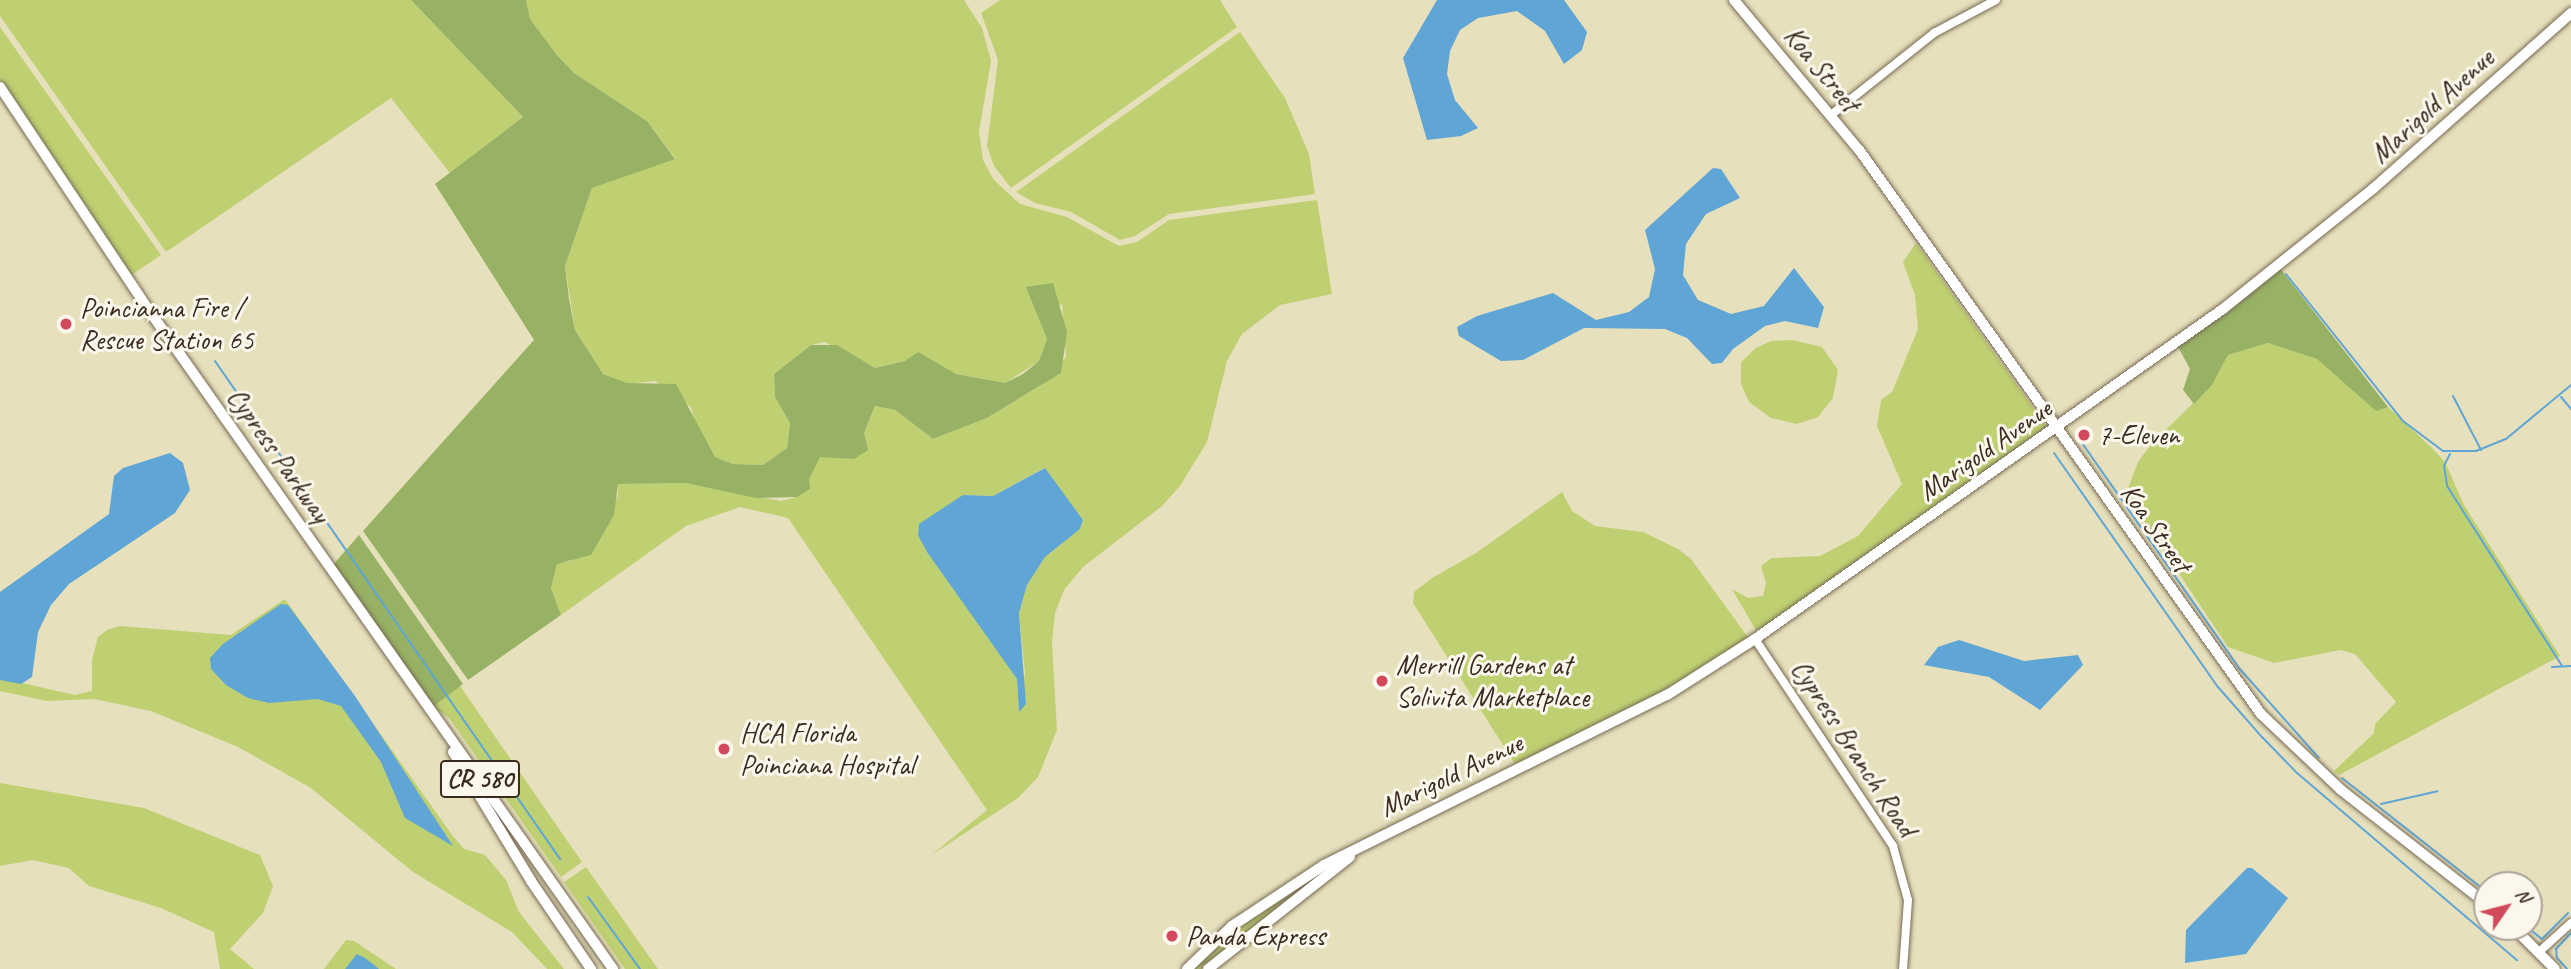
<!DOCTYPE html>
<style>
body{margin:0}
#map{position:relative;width:2571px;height:969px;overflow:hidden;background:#e7e0bc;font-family:Caveat,sans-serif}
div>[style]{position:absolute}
.green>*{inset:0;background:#bfd072}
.forest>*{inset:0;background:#97b264}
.water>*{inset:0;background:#5fa5d5}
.stream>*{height:2px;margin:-1px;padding:0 1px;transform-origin:1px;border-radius:1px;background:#5fa5d5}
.roads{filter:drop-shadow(0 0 2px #776a55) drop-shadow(0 0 2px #776a55)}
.minor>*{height:8px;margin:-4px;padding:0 4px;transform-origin:4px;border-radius:4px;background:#fff}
.major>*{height:10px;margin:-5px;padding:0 5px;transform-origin:5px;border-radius:5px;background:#fff}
.dots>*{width:19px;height:19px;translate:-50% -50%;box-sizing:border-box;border:4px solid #fbf7ec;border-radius:50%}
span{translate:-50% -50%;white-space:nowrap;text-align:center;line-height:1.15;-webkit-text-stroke:6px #fbf7ec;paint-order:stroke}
.shield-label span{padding:2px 5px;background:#fbf7ec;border:2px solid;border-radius:5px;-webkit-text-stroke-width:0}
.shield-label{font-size:26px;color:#3b2a1e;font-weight:700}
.street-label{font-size:28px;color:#3b2a1e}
.poi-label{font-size:28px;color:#3b2a1e}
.left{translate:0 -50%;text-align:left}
.north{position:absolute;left:2473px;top:871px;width:70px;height:70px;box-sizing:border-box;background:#fbf7ec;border:2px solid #aea59a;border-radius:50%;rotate:55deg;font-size:19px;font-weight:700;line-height:28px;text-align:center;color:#3b2a1e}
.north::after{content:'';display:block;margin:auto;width:24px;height:32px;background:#d1495b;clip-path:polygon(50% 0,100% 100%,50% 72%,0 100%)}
</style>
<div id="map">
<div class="green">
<div style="clip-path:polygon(0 0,411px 0,523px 117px,450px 173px,391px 98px,166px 252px,0 16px)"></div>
<div style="clip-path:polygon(evenodd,526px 0,964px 0,982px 28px,991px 61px,979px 132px,983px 160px,994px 180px,1020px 204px,1067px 217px,1119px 246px,1137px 242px,1169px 220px,1317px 200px,1332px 294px,1280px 305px,1242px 334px,1227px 361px,1207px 442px,1180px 486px,1162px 506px,1083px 567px,1064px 590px,1055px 613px,1052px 642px,1057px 730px,1038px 777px,1018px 798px,930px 856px,987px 810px,788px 518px,740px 507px,686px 526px,561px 615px,551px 588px,557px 563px,571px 561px,618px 496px,618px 484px,686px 483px,781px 501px,797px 497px,820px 457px,864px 433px,875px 406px,895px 410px,933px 439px,987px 418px,1042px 385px,1066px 357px,1062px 304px,1038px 316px,1047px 339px,1039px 361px,1005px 383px,956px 374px,922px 357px,875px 368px,825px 342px,811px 345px,774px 374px,775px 397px,790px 422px,787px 448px,763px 465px,733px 464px,715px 457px,697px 429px,691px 407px,655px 381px,627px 384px,603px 374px,575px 330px,565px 266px,592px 188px,675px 158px,647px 121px,574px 73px,557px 55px,530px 19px,526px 0,1044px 468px,1083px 520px,1080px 529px,1045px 557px,1027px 585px,1019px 613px,1025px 674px,1019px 712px,1017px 679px,1003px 658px,962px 495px,993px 496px,1044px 468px)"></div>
<div style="clip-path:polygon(1000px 0,1220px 0,1237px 27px,1011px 188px,994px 166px,987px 146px,998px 60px,981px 13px)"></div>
<div style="clip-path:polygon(0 27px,161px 255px,130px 276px,0 81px)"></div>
<div style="clip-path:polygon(1240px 32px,1285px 98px,1309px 154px,1315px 194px,1169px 214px,1135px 236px,1120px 240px,1071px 212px,1035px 203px,1016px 192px)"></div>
<div style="clip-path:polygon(1916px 243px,2048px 429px,1758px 634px,1732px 589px,1748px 598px,1763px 596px,1766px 583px,1761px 566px,1772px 558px,1820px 556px,1858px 536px,1902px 484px,1877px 426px,1881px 400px,1892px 392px,1918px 329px,1915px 295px,1903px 262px)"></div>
<div style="clip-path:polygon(1792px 340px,1822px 347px,1838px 370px,1833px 398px,1818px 417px,1797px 424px,1771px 418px,1749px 402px,1741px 384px,1741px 362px,1756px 348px,1771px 341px)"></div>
<div style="clip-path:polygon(2268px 343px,2317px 359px,2376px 410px,2388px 407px,2432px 448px,2445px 462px,2464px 505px,2560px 656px,2339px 775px,2334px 771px,2374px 733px,2375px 724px,2396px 702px,2355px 654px,2340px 650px,2274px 663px,2228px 647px,2126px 494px,2138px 462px,2152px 443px,2212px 385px,2228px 355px)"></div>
<div style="clip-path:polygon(1562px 492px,1572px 511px,1595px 526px,1643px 532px,1678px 549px,1691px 559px,1750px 640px,1665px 692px,1515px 764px,1413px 603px,1414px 592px,1432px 578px,1476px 553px)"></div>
<div style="clip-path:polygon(285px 599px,452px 835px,464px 849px,485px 855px,506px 880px,519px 912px,564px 969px,547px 969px,512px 932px,413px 872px,311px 788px,238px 747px,151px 711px,94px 699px,47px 701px,0 691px,0 678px,75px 695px,92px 691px,92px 660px,98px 637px,107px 630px,120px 626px,231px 635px)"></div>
<div style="clip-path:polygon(460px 686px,582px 862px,561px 877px,449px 718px,433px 707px)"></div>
<div style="clip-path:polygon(0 783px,144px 808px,260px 855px,273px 886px,263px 913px,230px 949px,254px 969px,220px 969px,214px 932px,161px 908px,89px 886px,69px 868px,33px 860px,0 866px)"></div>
<div style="clip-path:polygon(586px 867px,658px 969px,625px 969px,564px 882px)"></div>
<div style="clip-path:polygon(1326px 869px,1203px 969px,1191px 969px,1234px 929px)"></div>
<div style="clip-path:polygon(346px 940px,354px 941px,396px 969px,324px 969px)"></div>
</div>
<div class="forest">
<div style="clip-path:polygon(411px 0,526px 0,530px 19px,557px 55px,574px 73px,647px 121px,675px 159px,592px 188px,565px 266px,569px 299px,575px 330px,603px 374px,627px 383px,676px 384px,715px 457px,733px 464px,763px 465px,787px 448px,790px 423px,775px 397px,774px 374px,811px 345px,837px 345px,875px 368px,905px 361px,918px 352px,956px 374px,1005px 383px,1023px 374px,1039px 361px,1047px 339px,1026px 287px,1053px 283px,1067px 332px,1061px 373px,987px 418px,933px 439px,895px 410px,875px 406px,864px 433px,868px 450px,854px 459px,820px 457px,809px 479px,810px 489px,797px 497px,756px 498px,686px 483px,618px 484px,614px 515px,591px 555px,557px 564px,551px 588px,561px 615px,468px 680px,363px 531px,534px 340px,435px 184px,523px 117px)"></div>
<div style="clip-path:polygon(2280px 268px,2388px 407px,2376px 411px,2317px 359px,2268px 343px,2228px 355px,2212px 385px,2194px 404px,2183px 390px,2190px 369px,2177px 345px)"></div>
<div style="clip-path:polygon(359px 535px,463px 684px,433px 707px,333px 565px)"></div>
</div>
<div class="water">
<div style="clip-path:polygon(1437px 0,1564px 0,1587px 32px,1582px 50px,1564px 64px,1545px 31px,1517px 11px,1478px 18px,1460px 30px,1450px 51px,1447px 74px,1455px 100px,1478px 128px,1461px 136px,1427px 140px,1403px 58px)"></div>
<div style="clip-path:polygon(1713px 168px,1721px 169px,1740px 198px,1706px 214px,1686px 244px,1683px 275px,1698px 300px,1731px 314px,1764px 306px,1794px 268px,1824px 307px,1818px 328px,1785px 321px,1765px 326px,1733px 349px,1722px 363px,1712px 364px,1687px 338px,1665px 329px,1584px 328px,1523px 360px,1501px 361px,1459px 336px,1457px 327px,1477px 316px,1553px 293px,1596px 320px,1629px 312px,1649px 297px,1655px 269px,1645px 230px)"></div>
<div style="clip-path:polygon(170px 453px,183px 463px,190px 490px,175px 513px,69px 584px,51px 605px,38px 632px,32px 677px,21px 684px,0 680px,0 592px,109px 514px,114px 476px,123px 468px)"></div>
<div style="clip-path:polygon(1045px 468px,1083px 520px,1080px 529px,1045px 557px,1027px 585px,1019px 613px,1026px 704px,1019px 712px,1017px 679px,927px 552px,918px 535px,919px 524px,963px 495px,993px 496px)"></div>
<div style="clip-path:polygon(281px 604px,288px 605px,355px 696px,453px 846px,405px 818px,381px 762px,341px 706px,318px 699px,269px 703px,248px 698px,226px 685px,211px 669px,210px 658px,223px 644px)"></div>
<div style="clip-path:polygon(1959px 640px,2024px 661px,2078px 655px,2083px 665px,2040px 710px,1989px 677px,1924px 665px,1938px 647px)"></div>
<div style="clip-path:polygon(2247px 868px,2252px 868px,2288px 898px,2246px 954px,2185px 963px,2186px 930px)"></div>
<div style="clip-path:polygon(357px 954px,365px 958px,379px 969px,345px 969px)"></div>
</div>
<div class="stream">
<div style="left:2286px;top:274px;width:188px;rotate:51.5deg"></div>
<div style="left:2403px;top:421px;width:50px;rotate:36.9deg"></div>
<div style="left:2443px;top:451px;width:33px"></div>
<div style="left:2476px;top:451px;width:32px;rotate:-22deg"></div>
<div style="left:2506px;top:439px;width:85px;rotate:-39.7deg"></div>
<div style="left:215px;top:361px;width:606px;rotate:55.29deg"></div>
<div style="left:2453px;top:396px;width:61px;rotate:62.6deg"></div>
<div style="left:2561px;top:397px;width:16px;rotate:50deg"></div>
<div style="left:2080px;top:440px;width:278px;rotate:55.1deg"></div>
<div style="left:2239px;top:668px;width:120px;rotate:48.4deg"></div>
<div style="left:2054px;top:453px;width:286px;rotate:55deg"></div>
<div style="left:2218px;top:687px;width:67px;rotate:48.7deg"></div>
<div style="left:2262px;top:737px;width:50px;rotate:45.8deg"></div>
<div style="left:2297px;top:773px;width:289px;rotate:40.4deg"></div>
<div style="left:2450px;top:454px;width:13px;rotate:117deg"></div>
<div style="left:2444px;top:466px;width:20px;rotate:81deg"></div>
<div style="left:2447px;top:486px;width:214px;rotate:57.4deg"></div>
<div style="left:2552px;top:667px;width:19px;rotate:-3deg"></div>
<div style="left:2342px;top:778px;width:184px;rotate:38.2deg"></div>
<div style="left:2381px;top:804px;width:58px;rotate:-12.8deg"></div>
<div style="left:588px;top:897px;width:89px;rotate:54.2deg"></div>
<div style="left:2527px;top:927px;width:19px;rotate:39deg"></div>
<div style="left:2542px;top:939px;width:37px;rotate:-45deg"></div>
<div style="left:2567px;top:969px;width:15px;rotate:-132deg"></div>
<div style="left:2557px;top:958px;width:9px;rotate:-96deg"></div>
<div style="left:2556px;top:949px;width:22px;rotate:-47deg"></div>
</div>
<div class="roads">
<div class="minor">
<div style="left:1831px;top:115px;width:132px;rotate:-38.5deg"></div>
<div style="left:1934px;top:33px;width:70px;rotate:-28deg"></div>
<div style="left:1755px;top:639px;width:249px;rotate:56.3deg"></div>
<div style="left:1893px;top:846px;width:56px;rotate:74.5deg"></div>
<div style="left:1908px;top:900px;width:69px;rotate:94.1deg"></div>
<div style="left:2539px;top:952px;width:43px;rotate:-42.2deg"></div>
</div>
<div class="major">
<div style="left:1734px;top:0;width:197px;rotate:50.2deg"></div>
<div style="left:1860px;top:151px;width:691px;rotate:54.54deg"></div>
<div style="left:2261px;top:714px;width:110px;rotate:43.5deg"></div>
<div style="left:2341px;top:790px;width:185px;rotate:38deg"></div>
<div style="left:0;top:87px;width:275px;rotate:56.3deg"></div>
<div style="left:153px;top:316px;width:799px;rotate:54.84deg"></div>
<div style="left:453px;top:752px;width:151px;rotate:58.8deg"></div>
<div style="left:531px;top:881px;width:107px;rotate:55.7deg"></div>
<div style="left:2513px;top:927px;width:59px;rotate:45deg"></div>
<div style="left:1187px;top:969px;width:62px;rotate:-43.7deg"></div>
<div style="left:1232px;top:926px;width:110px;rotate:-33.5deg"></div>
<div style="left:1324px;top:865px;width:383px;rotate:-26.4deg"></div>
<div style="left:1667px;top:695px;width:104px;rotate:-32.5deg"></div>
<div style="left:1755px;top:639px;width:573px;rotate:-35.19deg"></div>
<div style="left:2223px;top:309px;width:193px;rotate:-38.7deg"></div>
<div style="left:2374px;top:188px;width:264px;rotate:-41.6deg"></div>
<div style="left:1208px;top:969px;width:181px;rotate:-38.3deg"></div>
</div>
</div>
<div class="dots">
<div style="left:66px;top:324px;background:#d1495b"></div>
<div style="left:2084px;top:435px;background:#d1495b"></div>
<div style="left:1382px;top:681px;background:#d1495b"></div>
<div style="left:724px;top:749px;background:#d1495b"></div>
<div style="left:1172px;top:936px;background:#d1495b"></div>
</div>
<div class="shield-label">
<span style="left:480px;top:779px">CR 580</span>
</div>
<div class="street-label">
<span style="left:1822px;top:69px;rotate:51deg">Koa Street</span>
<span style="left:2432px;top:106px;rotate:-42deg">Marigold Avenue</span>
<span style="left:1985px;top:450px;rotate:-35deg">Marigold Avenue</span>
<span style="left:279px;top:455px;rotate:55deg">Cypress Parkway</span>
<span style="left:2156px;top:528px;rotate:55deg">Koa Street</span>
<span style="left:1854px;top:748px;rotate:57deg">Cypress Branch Road</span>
<span style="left:1451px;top:775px;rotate:-26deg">Marigold Avenue</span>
</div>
<div class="poi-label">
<span class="left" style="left:80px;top:324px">Poincianna Fire /<br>Rescue Station 65</span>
<span class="left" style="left:2098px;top:435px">7-Eleven</span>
<span class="left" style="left:1396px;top:681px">Merrill Gardens at<br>Solivita Marketplace</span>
<span class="left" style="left:740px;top:749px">HCA Florida<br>Poinciana Hospital</span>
<span class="left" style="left:1186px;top:936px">Panda Express</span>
</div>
<div class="north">N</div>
</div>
